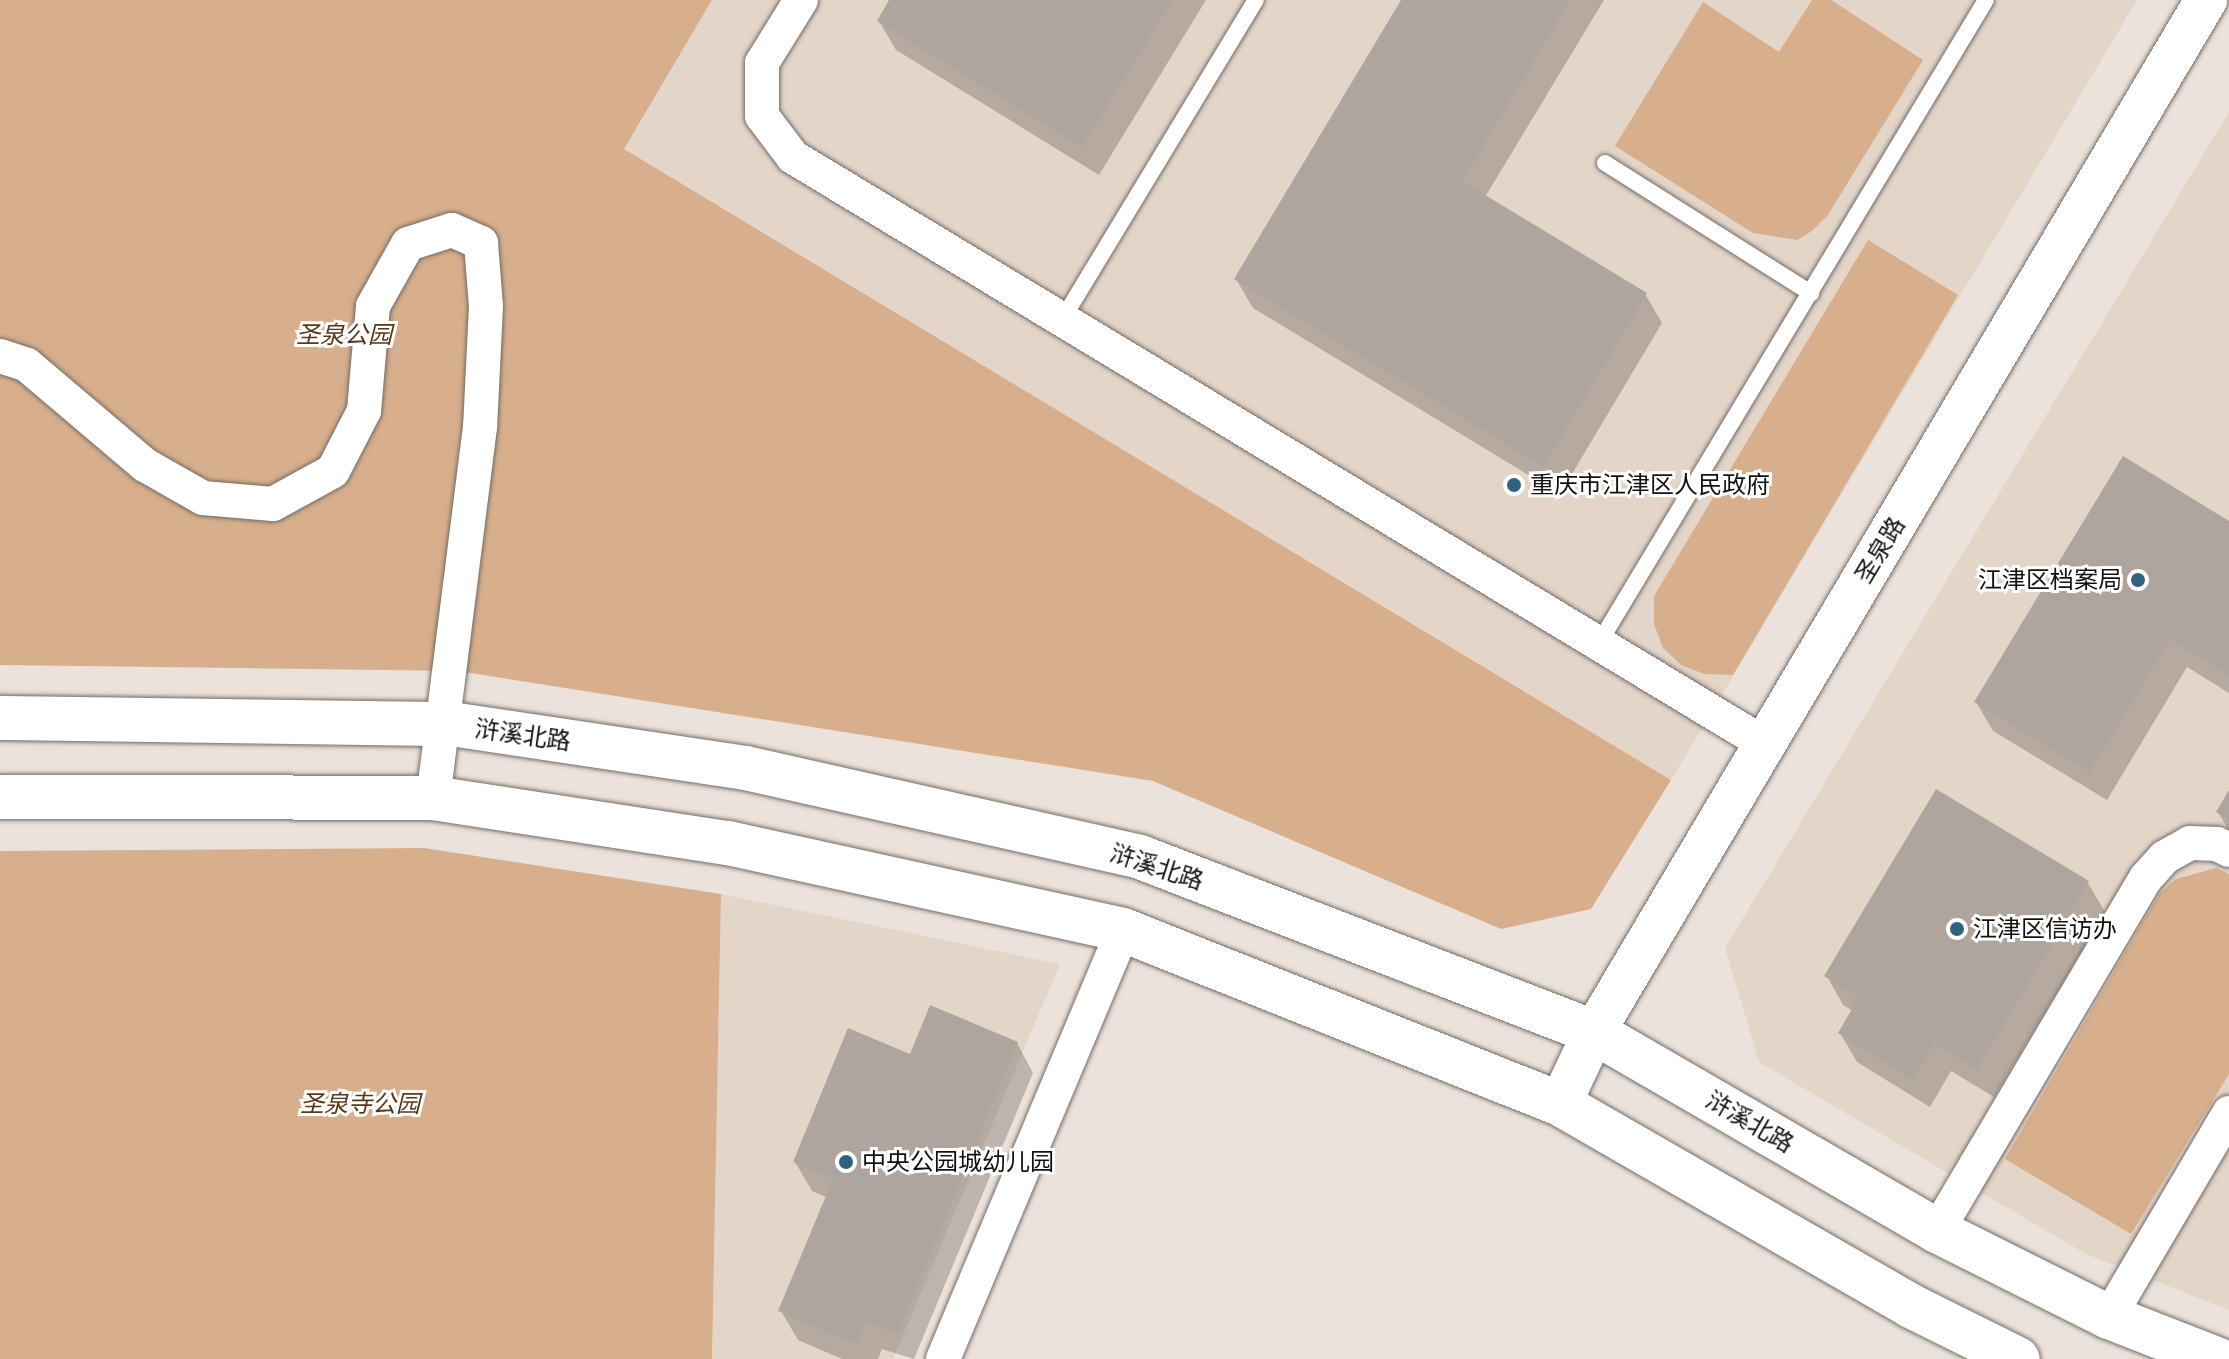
<!DOCTYPE html>
<meta charset="utf-8">
<style>
body{margin:0}
#map{position:relative;width:2229px;height:1359px;overflow:hidden;background:#ebe2db;font-family:Merriweather,"Noto Sans SC",serif}
div>[style]{position:absolute}
.built>*{inset:0;background:#e4d5c9}
.green>*{inset:0;background:#d8af8c}
.shadow>*{inset:0;background:#0003}
.building>*{inset:0;background:#ada59e}
.roads{filter:drop-shadow(0 0 2px #746c66) drop-shadow(0 0 2px #746c66)}
.service>*{height:16px;margin:-8px;padding:0 8px;transform-origin:8px;border-radius:8px;background:#fff}
.minor>*{height:34px;margin:-17px;padding:0 17px;transform-origin:17px;border-radius:17px;background:#fff}
.tertiary>*{height:42px;margin:-21px;padding:0 21px;transform-origin:21px;border-radius:21px;background:#fff}
.secondary>*{height:44px;margin:-22px;padding:0 22px;transform-origin:22px;border-radius:22px;background:#fff}
.dots>*{width:22px;height:22px;translate:-50% -50%;box-sizing:border-box;border:4px solid #fff;border-radius:50%}
span{translate:-50% -50%;white-space:nowrap;text-align:center;line-height:1.15;-webkit-text-stroke:6px #fff;paint-order:stroke}
.park-label{font-size:24px;color:#593716;font-style:italic}
.poi-label{font-size:24px;color:#13110e}
.left{translate:0 -50%;text-align:left}
.right{translate:-100% -50%;text-align:right}
.street-label{font-size:24px;color:#13110e}
</style>
<div id="map">
<div class="built">
<div style="clip-path:polygon(712px 0,2137px 0,1671px 780px,624px 149px)"></div>
<div style="clip-path:polygon(2229px 112px,2229px 1310px,2086px 1254px,1759px 1062px,1725px 948px)"></div>
<div style="clip-path:polygon(721px 894px,1060px 964px,893px 1359px,712px 1359px)"></div>
</div>
<div class="green">
<div style="clip-path:polygon(0 0,712px 0,624px 149px,1671px 780px,1591px 909px,1501px 929px,1153px 781px,458px 671px,0 665px)"></div>
<div style="clip-path:polygon(1812px 0,1831px 0,1923px 60px,1828px 215px,1812px 231px,1797px 240px,1753px 233px,1615px 146px,1703px 2px,1779px 52px)"></div>
<div style="clip-path:polygon(1868px 240px,1958px 295px,1733px 675px,1704px 674px,1681px 665px,1663px 648px,1654px 624px,1654px 596px)"></div>
<div style="clip-path:polygon(424px 848px,721px 894px,712px 1359px,0 1359px,0 851px)"></div>
<div style="clip-path:polygon(2216px 868px,2229px 874px,2229px 1074px,2131px 1234px,2005px 1159px,2159px 894px,2176px 879px)"></div>
</div>
<div class="shadow">
<div style="clip-path:polygon(892px 0,1206px 0,1099px 175px,896px 50px,879px 21px)"></div>
<div style="clip-path:polygon(1403px 0,1604px 0,1485px 197px,1645px 294px,1662px 323px,1560px 494px,1253px 308px,1236px 279px)"></div>
<div style="clip-path:polygon(2229px 523px,2229px 693px,2187px 667px,2107px 800px,1993px 731px,1976px 702px)"></div>
<div style="clip-path:polygon(2229px 794px,2229px 831px,2218px 812px)"></div>
<div style="clip-path:polygon(2088px 883px,2105px 912px,1994px 1097px,1951px 1071px,1930px 1107px,1857px 1062px,1840px 1033px,1853px 1011px,1843px 1005px,1827px 976px)"></div>
<div style="clip-path:polygon(1017px 1043px,1033px 1073px,914px 1359px,882px 1349px,878px 1359px,842px 1359px,798px 1340px,781px 1311px,828px 1198px,812px 1191px,795px 1162px,911px 1056px)"></div>
</div>
<div class="building">
<div style="clip-path:polygon(889px 0,1172px 0,1082px 147px,877px 21px)"></div>
<div style="clip-path:polygon(1401px 0,1570px 0,1462px 181px,1647px 293px,1543px 466px,1234px 279px)"></div>
<div style="clip-path:polygon(2123px 456px,2229px 521px,2229px 675px,2170px 639px,2090px 772px,1974px 702px)"></div>
<div style="clip-path:polygon(1936px 789px,2089px 881px,1977px 1069px,1934px 1043px,1913px 1079px,1838px 1033px,1859px 997px,1824px 976px)"></div>
<div style="clip-path:polygon(2229px 790px,2229px 820px,2216px 812px)"></div>
<div style="clip-path:polygon(930px 1005px,1018px 1042px,897px 1334px,866px 1321px,856px 1344px,778px 1311px,833px 1179px,793px 1162px,848px 1028px,910px 1054px)"></div>
</div>
<div class="roads">
<div class="service">
<div style="left:1605px;top:163px;width:244px;rotate:32.3deg"></div>
<div style="left:1062px;top:320px;width:374px;rotate:-58.8deg"></div>
<div style="left:1599px;top:643px;width:750px;rotate:-58.96deg"></div>
</div>
<div class="minor">
<div style="left:801px;top:0;width:74px;rotate:121.8deg"></div>
<div style="left:762px;top:63px;width:53px;rotate:90deg"></div>
<div style="left:762px;top:116px;width:51px;rotate:52.9deg"></div>
<div style="left:793px;top:157px;width:1135px;rotate:31.13deg"></div>
<div style="left:0;top:356px;width:28px;rotate:18deg"></div>
<div style="left:27px;top:365px;width:155px;rotate:40.3deg"></div>
<div style="left:145px;top:465px;width:67px;rotate:29.6deg"></div>
<div style="left:203px;top:498px;width:70px;rotate:4.9deg"></div>
<div style="left:273px;top:504px;width:68px;rotate:-28.8deg"></div>
<div style="left:333px;top:471px;width:68px;rotate:-62.7deg"></div>
<div style="left:364px;top:411px;width:105px;rotate:-85.1deg"></div>
<div style="left:373px;top:306px;width:71px;rotate:-60.6deg"></div>
<div style="left:408px;top:244px;width:46px;rotate:-17.7deg"></div>
<div style="left:452px;top:230px;width:32px;rotate:24deg"></div>
<div style="left:481px;top:243px;width:63px;rotate:85.5deg"></div>
<div style="left:486px;top:306px;width:121px;rotate:92.8deg"></div>
<div style="left:480px;top:427px;width:374px;rotate:97.2deg"></div>
<div style="left:1937px;top:1231px;width:410px;rotate:-59.4deg"></div>
<div style="left:2146px;top:878px;width:28px;rotate:-48deg"></div>
<div style="left:2165px;top:857px;width:29px;rotate:-29deg"></div>
<div style="left:2190px;top:843px;width:27px;rotate:2deg"></div>
<div style="left:2217px;top:844px;width:13px;rotate:27deg"></div>
<div style="left:2109px;top:1317px;width:237px;rotate:-59.5deg"></div>
<div style="left:943px;top:1359px;width:465px;rotate:-67.2deg"></div>
</div>
<div class="tertiary">
<div style="left:1560px;top:1104px;width:80px;rotate:-64.7deg"></div>
<div style="left:1594px;top:1032px;width:1200px;rotate:-59.33deg"></div>
</div>
<div class="secondary">
<div style="left:0;top:718px;width:451px;rotate:0.8deg"></div>
<div style="left:451px;top:724px;width:298px;rotate:8.5deg"></div>
<div style="left:746px;top:768px;width:404px;rotate:12.7deg"></div>
<div style="left:1140px;top:857px;width:487px;rotate:21.1deg"></div>
<div style="left:1594px;top:1032px;width:397px;rotate:30.1deg"></div>
<div style="left:1937px;top:1231px;width:192px;rotate:26.6deg"></div>
<div style="left:2109px;top:1317px;width:116px;rotate:21.3deg"></div>
<div style="left:0;top:797px;width:433px;rotate:0.1deg"></div>
<div style="left:433px;top:798px;width:298px;rotate:8.7deg"></div>
<div style="left:728px;top:843px;width:404px;rotate:12.4deg"></div>
<div style="left:1123px;top:930px;width:470px;rotate:21.7deg"></div>
<div style="left:1560px;top:1104px;width:405px;rotate:29.9deg"></div>
<div style="left:1911px;top:1306px;width:119px;rotate:26.4deg"></div>
</div>
</div>
<div class="dots">
<div style="left:1514px;top:485px;background:#316280"></div>
<div style="left:2138px;top:580px;background:#316280"></div>
<div style="left:1957px;top:929px;background:#316280"></div>
<div style="left:846px;top:1162px;background:#316280"></div>
</div>
<div class="park-label">
<span style="left:344px;top:335px">圣泉公园</span>
<span style="left:360px;top:1104px">圣泉寺公园</span>
</div>
<div class="poi-label">
<span class="left" style="left:1530px;top:485px">重庆市江津区人民政府</span>
<span class="right" style="left:2122px;top:580px">江津区档案局</span>
<span class="left" style="left:1973px;top:929px">江津区信访办</span>
<span class="left" style="left:862px;top:1162px">中央公园城幼儿园</span>
</div>
<div class="street-label">
<span style="left:1880px;top:550px;rotate:-59deg">圣泉路</span>
<span style="left:523px;top:735px;rotate:8deg">浒溪北路</span>
<span style="left:1157px;top:867px;rotate:18deg">浒溪北路</span>
<span style="left:1750px;top:1122px;rotate:30deg">浒溪北路</span>
</div>
</div>
